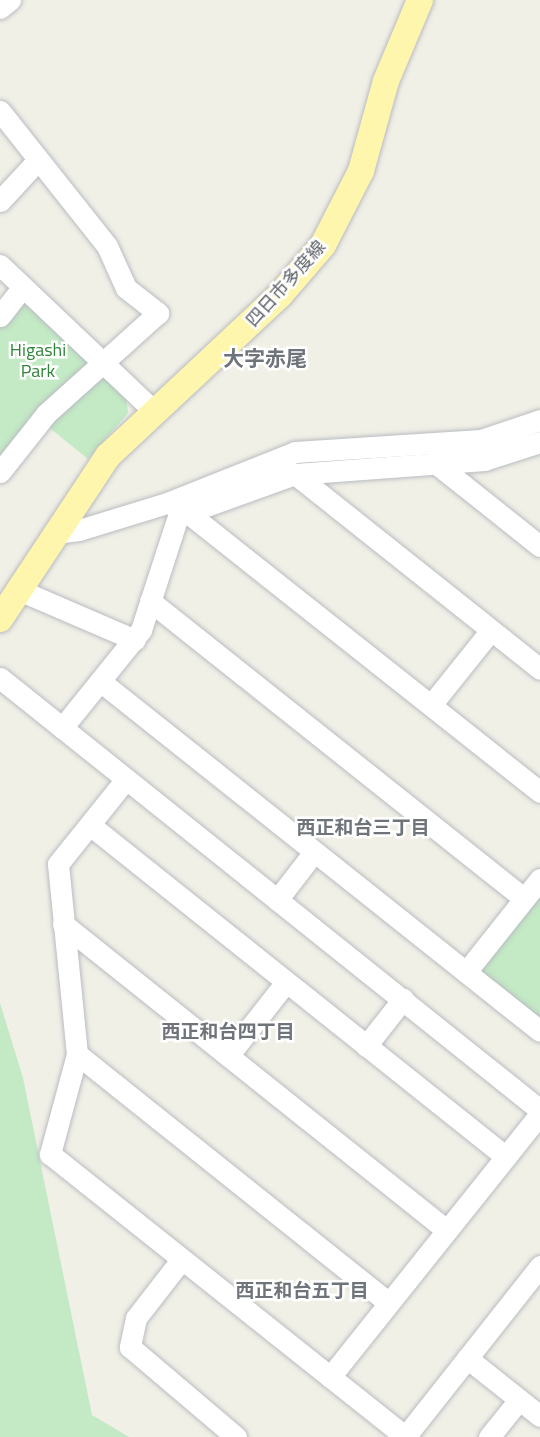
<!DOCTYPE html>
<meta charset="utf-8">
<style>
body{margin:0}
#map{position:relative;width:540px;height:1437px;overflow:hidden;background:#f1f0e7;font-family:"Titillium Web","Noto Sans JP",sans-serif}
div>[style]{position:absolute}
.green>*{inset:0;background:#c3e9c5}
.roads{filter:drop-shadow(0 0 2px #b9bcc1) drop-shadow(0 0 2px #b9bcc1)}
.minor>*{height:21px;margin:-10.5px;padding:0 10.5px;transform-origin:10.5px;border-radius:10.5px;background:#fff}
.major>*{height:26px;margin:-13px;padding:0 13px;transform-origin:13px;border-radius:13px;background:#fff6ae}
span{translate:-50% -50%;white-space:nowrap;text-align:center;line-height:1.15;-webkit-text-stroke:5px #fff;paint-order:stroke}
.street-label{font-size:18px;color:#5e6268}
.park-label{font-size:18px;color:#30843a}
.neighbourhood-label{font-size:19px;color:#6f747a;font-weight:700}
.quarter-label{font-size:21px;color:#6f747a;font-weight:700}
</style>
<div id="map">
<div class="green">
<div style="clip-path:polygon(20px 301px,29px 301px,89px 359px,89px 366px,0 461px,0 326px)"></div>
<div style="clip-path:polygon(100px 375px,126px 396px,128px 413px,88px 459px,46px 425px)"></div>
<div style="clip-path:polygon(540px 891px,540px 1024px,478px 970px)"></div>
<div style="clip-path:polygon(0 1003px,23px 1078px,92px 1415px,129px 1437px,0 1437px)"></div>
</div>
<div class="roads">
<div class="minor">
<div style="left:0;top:8px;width:13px;rotate:-39deg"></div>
<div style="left:0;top:111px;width:172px;rotate:51.6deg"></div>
<div style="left:107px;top:246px;width:46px;rotate:65.7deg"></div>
<div style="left:126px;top:288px;width:41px;rotate:38deg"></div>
<div style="left:158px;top:313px;width:151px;rotate:138deg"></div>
<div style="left:46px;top:414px;width:74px;rotate:128.4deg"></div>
<div style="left:0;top:201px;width:56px;rotate:-47.2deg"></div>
<div style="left:0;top:265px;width:211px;rotate:43.5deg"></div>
<div style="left:0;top:316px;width:37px;rotate:-52deg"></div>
<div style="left:438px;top:465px;width:130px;rotate:38.5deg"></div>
<div style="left:295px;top:474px;width:313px;rotate:38.5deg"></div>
<div style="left:188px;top:513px;width:449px;rotate:38.4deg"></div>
<div style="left:54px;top:533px;width:25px;rotate:-7deg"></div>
<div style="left:79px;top:530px;width:92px;rotate:-17.1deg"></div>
<div style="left:167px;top:503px;width:138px;rotate:-21.7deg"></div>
<div style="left:295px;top:452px;width:186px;rotate:-3.7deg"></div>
<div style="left:481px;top:440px;width:62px;rotate:-18.7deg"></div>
<div style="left:19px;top:590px;width:126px;rotate:23.3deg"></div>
<div style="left:150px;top:601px;width:478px;rotate:38.5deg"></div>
<div style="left:0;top:678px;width:692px;rotate:38.66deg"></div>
<div style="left:100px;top:681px;width:562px;rotate:38.5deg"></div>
<div style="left:431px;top:705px;width:96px;rotate:-51.3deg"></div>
<div style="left:62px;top:728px;width:126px;rotate:-51.1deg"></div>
<div style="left:141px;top:630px;width:120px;rotate:-72deg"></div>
<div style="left:178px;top:516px;width:124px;rotate:-19.7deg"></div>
<div style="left:295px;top:474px;width:190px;rotate:-4.2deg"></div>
<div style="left:484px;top:460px;width:59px;rotate:-17.8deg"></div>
<div style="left:126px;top:779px;width:109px;rotate:128.7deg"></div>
<div style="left:58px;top:864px;width:191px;rotate:84.3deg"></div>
<div style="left:77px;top:1054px;width:104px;rotate:105.1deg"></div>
<div style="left:50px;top:1154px;width:453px;rotate:38.5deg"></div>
<div style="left:90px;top:825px;width:532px;rotate:38.59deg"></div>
<div style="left:277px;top:900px;width:61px;rotate:-52.4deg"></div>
<div style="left:63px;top:924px;width:491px;rotate:38.6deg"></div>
<div style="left:466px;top:972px;width:119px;rotate:-51.5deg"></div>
<div style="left:366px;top:1046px;width:60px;rotate:-51.8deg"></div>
<div style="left:77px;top:1054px;width:399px;rotate:38.6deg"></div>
<div style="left:228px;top:1056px;width:94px;rotate:-51.9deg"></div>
<div style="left:181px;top:1260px;width:73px;rotate:127.8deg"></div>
<div style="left:136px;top:1318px;width:30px;rotate:102deg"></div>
<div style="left:130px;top:1347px;width:139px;rotate:40.3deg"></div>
<div style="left:467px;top:1358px;width:93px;rotate:38.5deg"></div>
<div style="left:330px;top:1377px;width:337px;rotate:-51.4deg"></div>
<div style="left:405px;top:1437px;width:218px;rotate:-51.7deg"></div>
<div style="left:489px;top:1437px;width:48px;rotate:-51deg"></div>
</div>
<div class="major">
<div style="left:0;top:619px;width:196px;rotate:-56.5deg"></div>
<div style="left:108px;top:456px;width:236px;rotate:-43.1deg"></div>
<div style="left:280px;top:295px;width:66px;rotate:-49.3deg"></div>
<div style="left:323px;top:245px;width:83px;rotate:-62.8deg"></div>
<div style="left:361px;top:171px;width:93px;rotate:-74.5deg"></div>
<div style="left:386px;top:81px;width:88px;rotate:-67.2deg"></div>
</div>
</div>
<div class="street-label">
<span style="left:286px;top:284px;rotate:-48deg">四日市多度線</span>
</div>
<div class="park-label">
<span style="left:38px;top:361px">Higashi<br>Park</span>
</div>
<div class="neighbourhood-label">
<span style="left:363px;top:827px">西正和台三丁目</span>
<span style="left:228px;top:1031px">西正和台四丁目</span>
<span style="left:302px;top:1290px">西正和台五丁目</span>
</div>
<div class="quarter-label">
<span style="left:265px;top:358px">大字赤尾</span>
</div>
</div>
